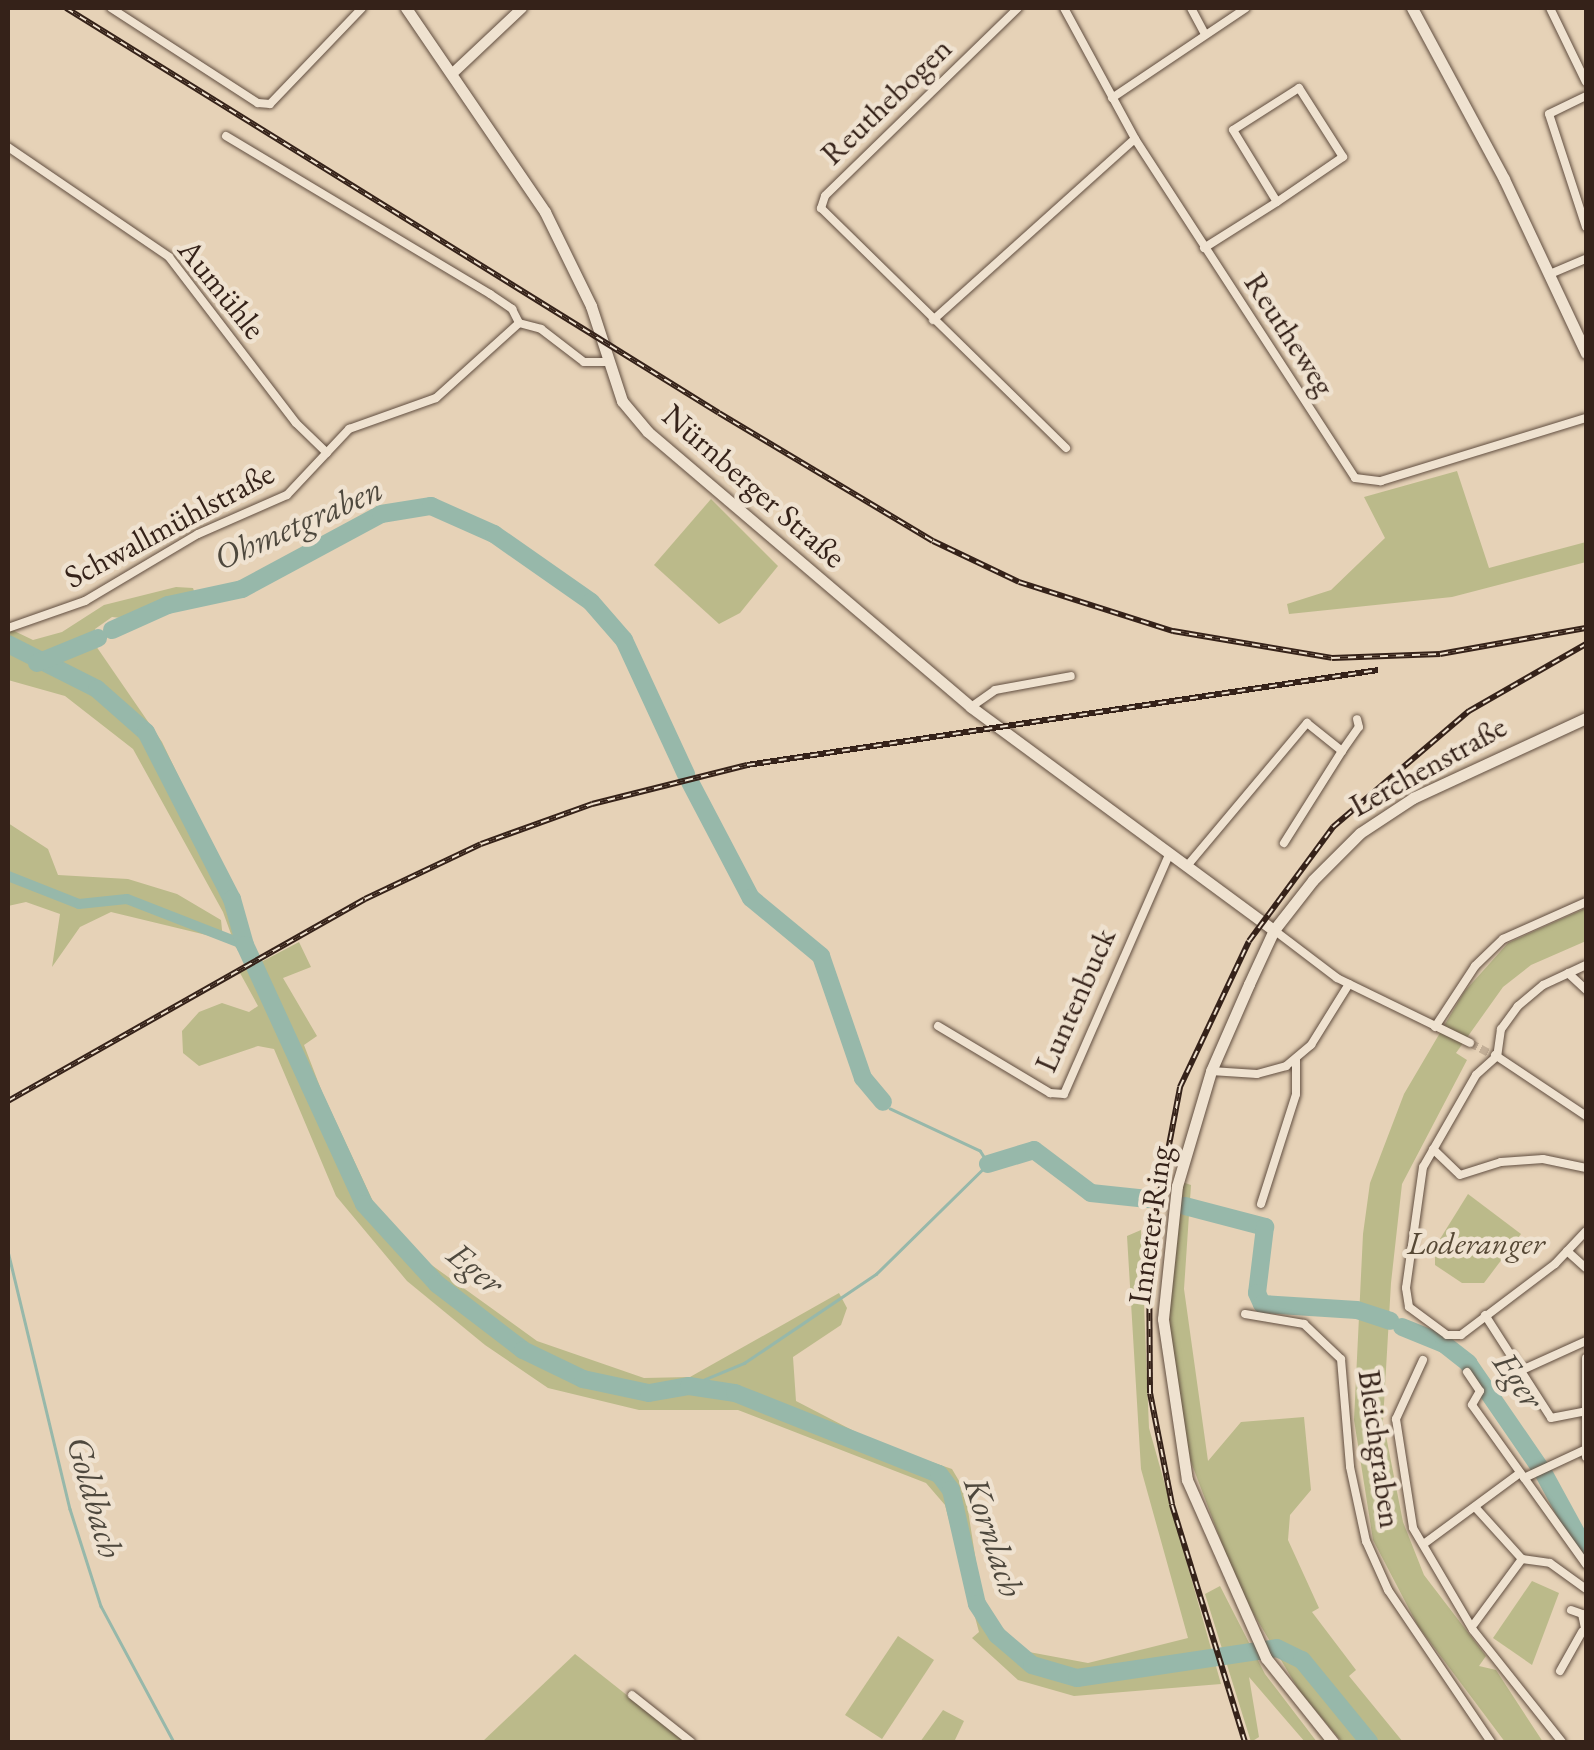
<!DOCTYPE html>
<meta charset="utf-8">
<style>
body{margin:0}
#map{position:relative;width:1594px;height:1750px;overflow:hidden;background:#e6d2b7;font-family:"EB Garamond",serif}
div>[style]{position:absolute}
.green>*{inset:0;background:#bbba8a}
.stream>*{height:2.5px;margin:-1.25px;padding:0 1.25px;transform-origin:1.25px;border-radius:1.25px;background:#97b8aa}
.canal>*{height:10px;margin:-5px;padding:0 5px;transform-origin:5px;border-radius:5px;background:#97b8aa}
.river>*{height:18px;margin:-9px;padding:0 9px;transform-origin:9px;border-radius:9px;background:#97b8aa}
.minor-tunnel>*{height:8px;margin-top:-4px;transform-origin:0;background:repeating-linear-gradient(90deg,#c3af97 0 8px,transparent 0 12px)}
.roads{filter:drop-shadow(0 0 2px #614e40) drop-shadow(0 0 2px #614e40)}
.minor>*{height:8px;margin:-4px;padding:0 4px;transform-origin:4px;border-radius:4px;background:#efe2d0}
.tertiary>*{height:10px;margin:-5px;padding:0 5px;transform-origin:5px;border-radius:5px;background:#efe2d0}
.secondary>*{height:11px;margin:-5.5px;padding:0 5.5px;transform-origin:5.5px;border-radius:5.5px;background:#efe2d0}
.rail>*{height:6px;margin-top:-3px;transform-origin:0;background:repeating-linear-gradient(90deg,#efe2d0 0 8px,#352219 0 16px);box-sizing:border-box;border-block:2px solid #352219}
span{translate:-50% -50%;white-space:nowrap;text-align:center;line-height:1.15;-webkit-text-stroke:9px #efe2d0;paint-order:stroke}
.street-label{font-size:32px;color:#352219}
.park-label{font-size:32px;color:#564835;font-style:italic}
.water-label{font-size:35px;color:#4e483d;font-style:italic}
.frame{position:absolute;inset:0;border:10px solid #352219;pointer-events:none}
</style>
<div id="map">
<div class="green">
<div style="clip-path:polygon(1457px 471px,1489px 568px,1586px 542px,1586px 562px,1452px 597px,1289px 614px,1287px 604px,1331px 590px,1385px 538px,1364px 497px)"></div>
<div style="clip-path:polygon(711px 499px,778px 566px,740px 613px,719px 624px,654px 565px)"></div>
<div style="clip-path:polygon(176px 587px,193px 588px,197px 600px,151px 621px,112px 617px,95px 629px,96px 646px,162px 742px,241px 906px,251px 940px,236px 948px,223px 912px,133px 749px,65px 696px,8px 680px,8px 628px,33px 640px,62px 632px,104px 605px)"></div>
<div style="clip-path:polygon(8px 823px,48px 849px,58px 875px,128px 879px,177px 894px,221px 920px,223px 939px,111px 912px,80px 927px,52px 967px,60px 914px,26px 902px,8px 906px)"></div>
<div style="clip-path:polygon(1586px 908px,1586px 941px,1531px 965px,1503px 987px,1456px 1053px,1467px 1060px,1402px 1184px,1391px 1283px,1383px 1421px,1403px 1522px,1424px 1575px,1486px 1656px,1479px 1666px,1496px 1670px,1543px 1742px,1505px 1742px,1418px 1626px,1373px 1540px,1354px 1420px,1363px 1234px,1370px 1183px,1404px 1094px,1464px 992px,1508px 943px)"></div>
<div style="clip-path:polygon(299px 942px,311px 967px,283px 978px,317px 1036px,304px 1045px,322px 1092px,377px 1210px,426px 1261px,537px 1341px,644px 1378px,690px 1377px,839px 1293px,847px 1308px,841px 1325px,793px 1357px,796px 1401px,879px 1444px,952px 1469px,965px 1491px,982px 1600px,1002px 1630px,1029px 1652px,1088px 1663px,1188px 1638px,1141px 1469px,1127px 1236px,1141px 1230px,1149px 1428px,1221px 1684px,1074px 1696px,1018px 1680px,972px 1638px,979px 1632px,945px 1505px,926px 1483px,738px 1410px,639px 1410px,548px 1388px,485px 1345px,407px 1281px,336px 1196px,274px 1049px,258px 1046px,199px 1066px,183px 1053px,182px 1031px,199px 1012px,222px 1003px,249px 1012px,258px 1006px,240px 973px)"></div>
<div style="clip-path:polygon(1182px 1182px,1191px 1185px,1184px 1289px,1208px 1461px,1241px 1422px,1304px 1417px,1311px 1490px,1290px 1515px,1288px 1540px,1319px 1608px,1312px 1612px,1356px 1670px,1349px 1676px,1403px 1742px,1342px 1742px,1300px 1692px,1240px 1591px,1191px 1462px,1171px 1365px,1169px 1304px)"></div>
<div style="clip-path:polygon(1468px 1194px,1521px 1234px,1484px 1283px,1462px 1283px,1435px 1265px,1435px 1247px)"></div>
<div style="clip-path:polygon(1532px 1581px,1559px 1593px,1532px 1665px,1493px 1638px)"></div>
<div style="clip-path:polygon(1220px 1586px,1265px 1674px,1317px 1742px,1305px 1742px,1249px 1677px,1259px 1737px,1251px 1742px,1205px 1594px)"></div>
<div style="clip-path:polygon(898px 1636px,934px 1660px,882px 1739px,845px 1715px)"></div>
<div style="clip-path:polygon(575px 1654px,686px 1742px,482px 1742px)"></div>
<div style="clip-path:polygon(943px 1710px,964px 1721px,954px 1742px,920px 1742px)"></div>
</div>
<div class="stream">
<div style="left:8px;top:1251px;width:265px;rotate:76.5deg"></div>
<div style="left:70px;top:1509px;width:102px;rotate:72.3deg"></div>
<div style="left:101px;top:1606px;width:154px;rotate:61.8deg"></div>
<div style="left:689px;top:1386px;width:60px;rotate:-22.7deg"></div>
<div style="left:744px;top:1363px;width:159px;rotate:-34deg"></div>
<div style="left:876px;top:1274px;width:157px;rotate:-44.5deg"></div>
<div style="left:988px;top:1164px;width:15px;rotate:-122deg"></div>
<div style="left:980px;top:1151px;width:99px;rotate:-155deg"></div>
<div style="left:1502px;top:1411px;width:24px;rotate:55deg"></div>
</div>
<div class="canal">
<div style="left:8px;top:647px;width:2px;rotate:-63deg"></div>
<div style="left:8px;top:876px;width:76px;rotate:21.5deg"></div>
<div style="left:79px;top:904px;width:48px;rotate:-5.9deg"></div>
<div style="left:127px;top:899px;width:127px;rotate:21.3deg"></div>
</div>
<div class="river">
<div style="left:112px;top:630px;width:61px;rotate:-24.1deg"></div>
<div style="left:168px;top:605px;width:76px;rotate:-12.2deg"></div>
<div style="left:242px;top:589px;width:158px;rotate:-28.3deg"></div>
<div style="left:381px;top:514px;width:51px;rotate:-9.1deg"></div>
<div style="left:431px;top:506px;width:69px;rotate:24deg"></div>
<div style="left:494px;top:534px;width:118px;rotate:35deg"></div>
<div style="left:591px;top:602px;width:50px;rotate:49deg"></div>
<div style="left:624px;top:640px;width:148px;rotate:65.2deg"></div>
<div style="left:8px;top:644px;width:100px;rotate:26.8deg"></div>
<div style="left:97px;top:689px;width:65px;rotate:41.3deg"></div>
<div style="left:146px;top:732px;width:188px;rotate:62.8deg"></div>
<div style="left:232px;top:899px;width:48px;rotate:74.2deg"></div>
<div style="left:245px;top:945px;width:285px;rotate:65.3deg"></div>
<div style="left:364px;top:1204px;width:108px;rotate:47.6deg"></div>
<div style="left:437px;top:1284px;width:108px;rotate:37.5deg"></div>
<div style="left:523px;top:1350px;width:67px;rotate:25.8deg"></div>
<div style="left:583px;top:1379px;width:67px;rotate:12deg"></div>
<div style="left:649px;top:1393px;width:41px;rotate:-9.9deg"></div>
<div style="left:689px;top:1386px;width:47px;rotate:8.7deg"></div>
<div style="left:735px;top:1393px;width:219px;rotate:21.7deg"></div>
<div style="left:939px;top:1474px;width:20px;rotate:53deg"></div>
<div style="left:951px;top:1490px;width:117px;rotate:77.2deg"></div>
<div style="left:977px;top:1604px;width:37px;rotate:57deg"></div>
<div style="left:997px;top:1635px;width:46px;rotate:40.6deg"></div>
<div style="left:1032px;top:1665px;width:47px;rotate:16.1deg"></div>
<div style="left:1077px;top:1678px;width:202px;rotate:-8.5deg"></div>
<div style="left:1277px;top:1648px;width:28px;rotate:26deg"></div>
<div style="left:1302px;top:1660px;width:106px;rotate:50.7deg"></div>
<div style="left:37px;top:663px;width:66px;rotate:-22.3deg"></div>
<div style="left:690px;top:782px;width:131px;rotate:62.3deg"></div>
<div style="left:751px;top:898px;width:91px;rotate:39.6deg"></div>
<div style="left:821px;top:956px;width:129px;rotate:71deg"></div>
<div style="left:863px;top:1078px;width:31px;rotate:50deg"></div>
<div style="left:988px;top:1164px;width:48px;rotate:-16.9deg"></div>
<div style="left:1034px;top:1150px;width:71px;rotate:37deg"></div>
<div style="left:1091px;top:1193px;width:57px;rotate:6deg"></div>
<div style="left:1185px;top:1206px;width:83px;rotate:14.7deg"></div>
<div style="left:1265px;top:1227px;width:66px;rotate:96.9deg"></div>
<div style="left:1257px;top:1293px;width:12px;rotate:66deg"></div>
<div style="left:1262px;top:1304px;width:95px;rotate:3.6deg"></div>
<div style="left:1357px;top:1310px;width:35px;rotate:18deg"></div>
<div style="left:1402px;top:1327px;width:45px;rotate:22deg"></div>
<div style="left:1444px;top:1344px;width:31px;rotate:38deg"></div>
<div style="left:1468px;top:1363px;width:132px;rotate:55.5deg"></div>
<div style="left:1543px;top:1472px;width:90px;rotate:61.4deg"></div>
</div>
<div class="minor-tunnel">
<div style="left:1470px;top:1043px;width:26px;rotate:28deg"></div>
</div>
<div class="roads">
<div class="minor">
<div style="left:111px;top:8px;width:175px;rotate:32.9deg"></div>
<div style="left:258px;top:103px;width:12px;rotate:5deg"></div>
<div style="left:270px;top:104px;width:133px;rotate:-46.2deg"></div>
<div style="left:1018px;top:8px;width:269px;rotate:135.8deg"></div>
<div style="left:825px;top:196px;width:13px;rotate:108deg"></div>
<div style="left:821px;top:208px;width:343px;rotate:44.4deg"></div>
<div style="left:1064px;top:8px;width:149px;rotate:61.5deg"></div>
<div style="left:1135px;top:139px;width:404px;rotate:57deg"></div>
<div style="left:1355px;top:478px;width:26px;rotate:7deg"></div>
<div style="left:1381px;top:481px;width:214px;rotate:-17.1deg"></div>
<div style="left:1191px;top:8px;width:30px;rotate:62deg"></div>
<div style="left:1550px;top:8px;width:82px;rotate:64.1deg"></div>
<div style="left:1586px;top:96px;width:41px;rotate:154.1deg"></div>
<div style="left:1549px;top:114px;width:119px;rotate:71.9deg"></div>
<div style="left:1112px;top:98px;width:161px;rotate:-33.9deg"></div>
<div style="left:226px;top:136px;width:308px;rotate:30.9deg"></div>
<div style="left:490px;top:294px;width:27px;rotate:34deg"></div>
<div style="left:512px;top:309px;width:16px;rotate:63deg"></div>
<div style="left:8px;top:147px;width:195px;rotate:34.3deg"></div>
<div style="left:169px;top:257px;width:209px;rotate:52.6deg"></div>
<div style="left:296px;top:423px;width:43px;rotate:44.1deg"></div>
<div style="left:1204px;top:248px;width:86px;rotate:-32.2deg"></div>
<div style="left:1277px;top:202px;width:80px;rotate:-34.3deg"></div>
<div style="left:1343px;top:157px;width:82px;rotate:-122.5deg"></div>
<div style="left:1299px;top:88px;width:78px;rotate:147.5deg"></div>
<div style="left:1233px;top:130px;width:84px;rotate:58.6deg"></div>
<div style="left:1550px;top:274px;width:39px;rotate:-23deg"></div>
<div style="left:933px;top:320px;width:271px;rotate:-41.9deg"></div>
<div style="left:8px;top:628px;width:82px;rotate:-19.3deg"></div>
<div style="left:85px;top:601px;width:131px;rotate:-30.7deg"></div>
<div style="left:198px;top:534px;width:97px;rotate:-23.7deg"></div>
<div style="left:287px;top:495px;width:91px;rotate:-46.8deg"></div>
<div style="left:349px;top:429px;width:92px;rotate:-19.6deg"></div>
<div style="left:436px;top:398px;width:112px;rotate:-42.1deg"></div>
<div style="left:519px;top:323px;width:23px;rotate:15deg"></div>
<div style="left:541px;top:329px;width:54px;rotate:37.5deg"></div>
<div style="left:584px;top:362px;width:23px"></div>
<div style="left:971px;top:707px;width:29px;rotate:-35deg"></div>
<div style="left:995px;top:690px;width:77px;rotate:-10.4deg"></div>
<div style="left:1342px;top:751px;width:29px;rotate:-55deg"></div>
<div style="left:1359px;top:727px;width:8px;rotate:-104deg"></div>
<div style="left:1187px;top:866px;width:187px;rotate:-50deg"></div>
<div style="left:1307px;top:723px;width:45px;rotate:38.7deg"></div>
<div style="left:1342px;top:751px;width:109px;rotate:122.2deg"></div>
<div style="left:1274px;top:930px;width:79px;rotate:37.3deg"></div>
<div style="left:1337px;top:978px;width:148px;rotate:26deg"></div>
<div style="left:1586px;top:965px;width:47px;rotate:155.1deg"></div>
<div style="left:1543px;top:985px;width:33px;rotate:140deg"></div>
<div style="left:1518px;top:1006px;width:29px;rotate:126deg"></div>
<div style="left:1501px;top:1029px;width:27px;rotate:98deg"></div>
<div style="left:1497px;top:1056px;width:28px;rotate:138deg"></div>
<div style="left:1476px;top:1075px;width:106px;rotate:119.9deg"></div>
<div style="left:1423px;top:1167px;width:122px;rotate:98deg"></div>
<div style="left:1406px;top:1288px;width:19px;rotate:81deg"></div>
<div style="left:1409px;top:1307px;width:47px;rotate:36.4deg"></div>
<div style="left:1447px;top:1335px;width:14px"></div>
<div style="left:1461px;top:1335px;width:118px;rotate:-37.1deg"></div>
<div style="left:1555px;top:1264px;width:45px;rotate:-46.8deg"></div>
<div style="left:1568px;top:973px;width:25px;rotate:43deg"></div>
<div style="left:938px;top:1026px;width:131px;rotate:30.9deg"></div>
<div style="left:1050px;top:1093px;width:14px;rotate:4deg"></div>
<div style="left:1064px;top:1094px;width:263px;rotate:-66.3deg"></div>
<div style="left:1435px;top:1027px;width:73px;rotate:-56.7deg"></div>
<div style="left:1475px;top:966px;width:39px;rotate:-44deg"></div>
<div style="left:1503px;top:939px;width:91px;rotate:-24deg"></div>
<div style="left:1495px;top:1055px;width:110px;rotate:33.8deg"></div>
<div style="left:1211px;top:1071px;width:46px;rotate:3.7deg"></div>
<div style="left:1257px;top:1074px;width:30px;rotate:-15deg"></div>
<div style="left:1286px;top:1066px;width:33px;rotate:-40deg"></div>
<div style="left:1311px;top:1045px;width:72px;rotate:-58.1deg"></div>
<div style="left:1433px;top:1149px;width:37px;rotate:44deg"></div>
<div style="left:1460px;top:1175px;width:43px;rotate:-17.6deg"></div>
<div style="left:1501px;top:1162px;width:42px;rotate:-4.1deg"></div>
<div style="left:1543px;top:1159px;width:44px;rotate:11.8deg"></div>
<div style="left:1261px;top:1204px;width:115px;rotate:-72.3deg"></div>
<div style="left:1296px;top:1094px;width:35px;rotate:-90deg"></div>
<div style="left:1567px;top:1251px;width:25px;rotate:42deg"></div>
<div style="left:1245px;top:1314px;width:60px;rotate:9.6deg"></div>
<div style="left:1304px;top:1324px;width:51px;rotate:43.4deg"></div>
<div style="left:1341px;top:1359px;width:108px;rotate:85.2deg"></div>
<div style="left:1350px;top:1467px;width:76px;rotate:77.8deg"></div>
<div style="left:1366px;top:1541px;width:54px;rotate:65.8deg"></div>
<div style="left:1388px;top:1590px;width:184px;rotate:55.9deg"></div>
<div style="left:1485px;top:1315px;width:122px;rotate:57.3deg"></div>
<div style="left:1551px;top:1418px;width:36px;rotate:-11deg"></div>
<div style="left:1586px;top:1358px;width:99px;rotate:90deg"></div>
<div style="left:1423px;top:1360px;width:65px;rotate:114.6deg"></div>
<div style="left:1396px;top:1419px;width:110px;rotate:81.1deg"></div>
<div style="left:1413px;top:1528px;width:118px;rotate:59.5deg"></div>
<div style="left:1473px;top:1630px;width:143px;rotate:51.5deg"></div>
<div style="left:1522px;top:1370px;width:70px;rotate:-24.4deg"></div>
<div style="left:1467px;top:1372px;width:23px;rotate:56deg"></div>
<div style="left:1480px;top:1391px;width:16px;rotate:120deg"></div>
<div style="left:1472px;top:1405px;width:196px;rotate:54.4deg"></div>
<div style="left:1524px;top:1478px;width:66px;rotate:-25deg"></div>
<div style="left:1475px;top:1507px;width:70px;rotate:47.9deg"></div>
<div style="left:1425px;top:1543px;width:118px;rotate:-36.4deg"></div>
<div style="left:1571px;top:1610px;width:12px;rotate:20deg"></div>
<div style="left:1582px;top:1614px;width:19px;rotate:78deg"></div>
<div style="left:1474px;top:1624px;width:81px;rotate:-53.6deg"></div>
<div style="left:1522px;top:1559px;width:28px;rotate:8deg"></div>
<div style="left:1550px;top:1563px;width:44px;rotate:35.8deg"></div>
<div style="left:1560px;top:1671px;width:45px;rotate:-60.6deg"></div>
<div style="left:632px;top:1695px;width:75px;rotate:38.5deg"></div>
</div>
<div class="tertiary">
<div style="left:453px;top:73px;width:95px;rotate:-43.3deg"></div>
</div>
<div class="secondary">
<div style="left:406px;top:8px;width:247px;rotate:55.7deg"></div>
<div style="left:545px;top:212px;width:105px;rotate:63.9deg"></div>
<div style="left:591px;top:306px;width:100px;rotate:71.9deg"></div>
<div style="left:622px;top:401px;width:40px;rotate:50deg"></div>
<div style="left:648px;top:432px;width:424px;rotate:40.4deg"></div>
<div style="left:971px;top:707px;width:376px;rotate:36.4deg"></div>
<div style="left:1412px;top:8px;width:194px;rotate:61.7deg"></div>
<div style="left:1504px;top:179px;width:192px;rotate:64.8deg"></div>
<div style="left:1333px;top:1742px;width:107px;rotate:-128.6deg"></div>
<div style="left:1266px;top:1658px;width:195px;rotate:-113.9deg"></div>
<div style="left:1187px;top:1480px;width:163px;rotate:-98.5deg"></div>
<div style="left:1163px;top:1319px;width:134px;rotate:-84deg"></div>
<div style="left:1177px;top:1186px;width:120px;rotate:-73.5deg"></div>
<div style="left:1211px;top:1071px;width:95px;rotate:-66.4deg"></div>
<div style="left:1249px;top:984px;width:60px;rotate:-65.2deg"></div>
<div style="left:1274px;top:930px;width:63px;rotate:-52deg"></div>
<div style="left:1313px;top:880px;width:66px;rotate:-45deg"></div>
<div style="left:1360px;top:833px;width:64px;rotate:-33.4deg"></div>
<div style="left:1413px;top:798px;width:191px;rotate:-24.8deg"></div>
</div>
</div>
<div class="rail">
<div style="left:66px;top:8px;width:768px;rotate:31.81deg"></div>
<div style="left:719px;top:413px;width:249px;rotate:30.9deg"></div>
<div style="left:933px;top:541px;width:95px;rotate:25.5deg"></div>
<div style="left:1019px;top:582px;width:162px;rotate:17.7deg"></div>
<div style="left:1173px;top:631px;width:161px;rotate:9.6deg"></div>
<div style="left:1332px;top:658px;width:108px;rotate:-2.1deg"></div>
<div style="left:1440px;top:654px;width:148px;rotate:-10.1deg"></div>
<div style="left:8px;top:1101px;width:410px;rotate:-29.5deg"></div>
<div style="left:365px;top:899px;width:128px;rotate:-25.4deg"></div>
<div style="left:481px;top:844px;width:118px;rotate:-19.8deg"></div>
<div style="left:592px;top:804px;width:160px;rotate:-14.1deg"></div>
<div style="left:747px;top:765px;width:638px;rotate:-8.56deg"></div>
<div style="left:1245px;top:1742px;width:249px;rotate:-107.1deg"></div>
<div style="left:1172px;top:1504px;width:113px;rotate:-101.2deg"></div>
<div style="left:1150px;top:1393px;width:143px;rotate:-90.4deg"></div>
<div style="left:1149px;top:1250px;width:166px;rotate:-79.2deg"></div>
<div style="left:1180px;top:1087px;width:161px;rotate:-64.7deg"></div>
<div style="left:1249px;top:941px;width:142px;rotate:-53.6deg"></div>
<div style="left:1333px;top:827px;width:179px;rotate:-40.5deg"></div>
<div style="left:1469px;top:711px;width:135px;rotate:-29.8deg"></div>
</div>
<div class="street-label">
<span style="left:886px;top:101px;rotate:-44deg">Reuthebogen</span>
<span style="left:222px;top:289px;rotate:51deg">Aumühle</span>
<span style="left:1290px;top:334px;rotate:57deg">Reutheweg</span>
<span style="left:754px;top:486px;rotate:41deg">Nürnberger Straße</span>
<span style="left:169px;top:525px;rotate:-28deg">Schwallmühlstraße</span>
<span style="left:1428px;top:766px;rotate:-29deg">Lerchenstraße</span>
<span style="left:1075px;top:1000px;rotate:-66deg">Luntenbuck</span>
<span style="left:1150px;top:1225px;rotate:-82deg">Innerer Ring</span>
<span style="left:1380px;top:1449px;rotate:82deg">Bleichgraben</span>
</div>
<div class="park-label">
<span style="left:1476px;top:1243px">Loderanger</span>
</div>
<div class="water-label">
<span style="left:298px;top:523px;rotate:-24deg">Ohmetgraben</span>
<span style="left:476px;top:1268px;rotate:39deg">Eger</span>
<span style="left:1519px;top:1380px;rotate:55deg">Eger</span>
<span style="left:95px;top:1497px;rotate:74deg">Goldbach</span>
<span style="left:994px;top:1537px;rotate:72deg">Kornlach</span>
</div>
<div class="frame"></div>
</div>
